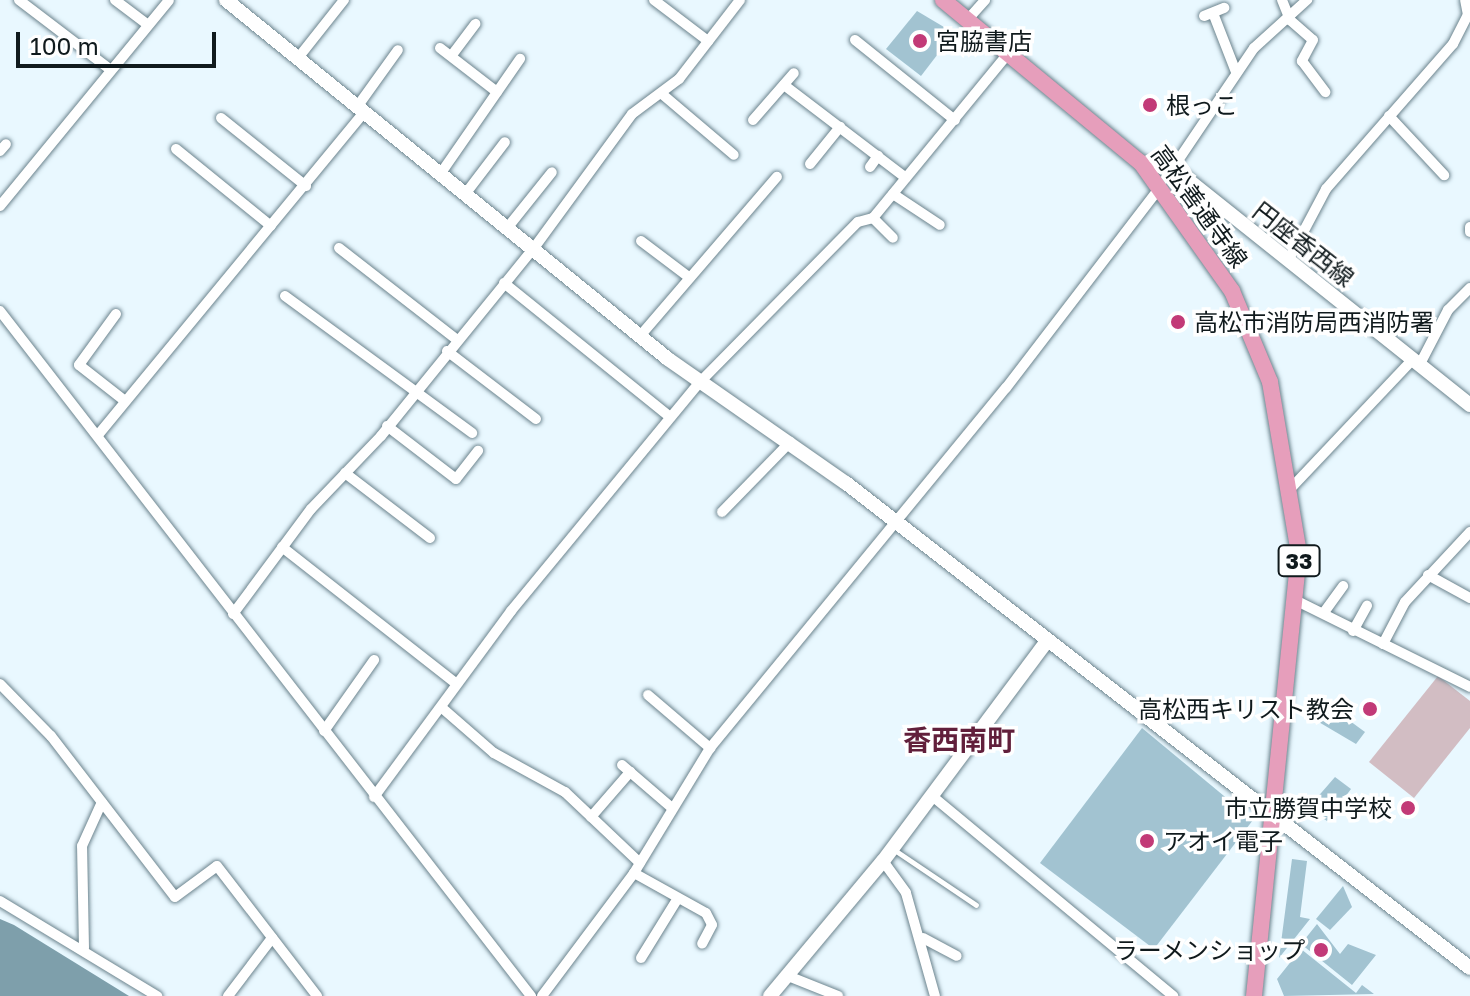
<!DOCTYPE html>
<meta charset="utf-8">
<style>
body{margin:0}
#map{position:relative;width:1470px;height:996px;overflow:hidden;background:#e9f8ff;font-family:"Golos Text","Noto Sans JP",sans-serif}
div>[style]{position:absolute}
.green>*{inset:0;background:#d2bdc3}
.water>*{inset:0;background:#7e9fab}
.building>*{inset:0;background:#a2c3d1}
.roads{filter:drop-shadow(0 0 2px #6c848e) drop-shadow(0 0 2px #6c848e)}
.lane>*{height:5px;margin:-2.5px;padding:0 2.5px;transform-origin:2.5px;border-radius:2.5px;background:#fff}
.street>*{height:10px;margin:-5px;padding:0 5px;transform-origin:5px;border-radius:5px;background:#fff}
.secondary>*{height:14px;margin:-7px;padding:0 7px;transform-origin:7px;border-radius:7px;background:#fff}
.primary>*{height:16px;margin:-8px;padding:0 8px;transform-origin:8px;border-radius:8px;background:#e69ebb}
.dots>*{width:22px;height:22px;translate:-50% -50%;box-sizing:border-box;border:4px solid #fff;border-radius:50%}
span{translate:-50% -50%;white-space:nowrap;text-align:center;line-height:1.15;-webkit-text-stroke:7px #fff;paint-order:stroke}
.shield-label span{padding:2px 6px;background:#fff;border:2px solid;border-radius:6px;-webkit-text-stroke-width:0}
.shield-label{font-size:22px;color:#101a1d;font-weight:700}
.poi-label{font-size:24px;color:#101a1d}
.left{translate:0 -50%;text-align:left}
.right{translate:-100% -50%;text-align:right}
.street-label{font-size:24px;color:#101a1d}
.quarter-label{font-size:28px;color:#611f3b;font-weight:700}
.scale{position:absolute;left:16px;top:32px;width:200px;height:36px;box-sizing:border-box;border:4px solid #101a1d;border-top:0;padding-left:10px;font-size:24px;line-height:28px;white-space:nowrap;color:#101a1d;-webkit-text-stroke:6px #fff;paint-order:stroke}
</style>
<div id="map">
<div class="green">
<div style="clip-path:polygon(1438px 676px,1470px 701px,1470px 728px,1414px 798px,1369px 762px)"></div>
</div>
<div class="water">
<div style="clip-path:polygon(0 919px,14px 925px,129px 996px,0 996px)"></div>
</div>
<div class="building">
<div style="clip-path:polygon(917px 11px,954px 33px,921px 76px,886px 49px)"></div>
<div style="clip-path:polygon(1328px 705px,1365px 732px,1356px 744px,1317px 721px)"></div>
<div style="clip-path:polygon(1142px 728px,1253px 820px,1154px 949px,1040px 863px)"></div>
<div style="clip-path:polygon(1335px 777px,1351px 789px,1327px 821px,1308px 808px)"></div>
<div style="clip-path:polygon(1292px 859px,1307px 861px,1300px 917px,1310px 919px,1279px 958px)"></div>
<div style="clip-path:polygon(1343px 886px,1352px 907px,1330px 930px,1316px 919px)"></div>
<div style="clip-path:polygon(1317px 924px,1340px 954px,1348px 944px,1376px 955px,1352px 985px,1301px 944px)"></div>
<div style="clip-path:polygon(1301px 949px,1356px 993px,1362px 985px,1374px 994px,1284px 996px,1277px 979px)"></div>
</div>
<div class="roads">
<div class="lane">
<div style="left:893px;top:849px;width:100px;rotate:34deg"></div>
</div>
<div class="street">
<div style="left:19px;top:0;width:111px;rotate:37.3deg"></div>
<div style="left:115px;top:0;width:39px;rotate:37deg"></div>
<div style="left:654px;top:0;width:68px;rotate:37.2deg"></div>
<div style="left:1282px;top:0;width:22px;rotate:68deg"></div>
<div style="left:1290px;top:20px;width:30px;rotate:41deg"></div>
<div style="left:1313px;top:40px;width:24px;rotate:118deg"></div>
<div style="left:1302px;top:61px;width:39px;rotate:53deg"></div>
<div style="left:1213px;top:13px;width:63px;rotate:68.7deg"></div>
<div style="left:1204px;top:16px;width:22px;rotate:-22deg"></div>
<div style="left:969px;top:18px;width:24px;rotate:-48deg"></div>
<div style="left:855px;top:40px;width:128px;rotate:38.7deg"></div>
<div style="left:440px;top:48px;width:72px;rotate:37.7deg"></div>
<div style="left:452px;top:55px;width:39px;rotate:-53deg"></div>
<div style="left:298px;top:58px;width:74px;rotate:-51.6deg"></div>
<div style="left:784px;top:85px;width:153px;rotate:37.3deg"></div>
<div style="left:662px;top:94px;width:94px;rotate:40.3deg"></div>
<div style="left:357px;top:107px;width:70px;rotate:-54.3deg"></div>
<div style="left:1389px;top:116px;width:81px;rotate:47deg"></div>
<div style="left:221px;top:118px;width:109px;rotate:38.7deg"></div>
<div style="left:753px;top:120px;width:62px;rotate:-48.9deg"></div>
<div style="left:176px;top:149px;width:122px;rotate:39deg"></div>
<div style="left:0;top:151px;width:9px;rotate:-49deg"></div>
<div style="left:810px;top:164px;width:48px;rotate:-51deg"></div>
<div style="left:870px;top:167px;width:14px;rotate:-54deg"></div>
<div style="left:1173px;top:168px;width:145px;rotate:-56deg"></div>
<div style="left:1254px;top:48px;width:72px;rotate:-42.2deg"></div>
<div style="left:441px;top:173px;width:139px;rotate:-55.3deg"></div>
<div style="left:466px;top:193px;width:64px;rotate:-52.6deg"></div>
<div style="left:893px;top:194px;width:56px;rotate:33.4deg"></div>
<div style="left:0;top:206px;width:266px;rotate:-50.6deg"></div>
<div style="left:873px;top:218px;width:28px;rotate:45deg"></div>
<div style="left:508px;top:227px;width:70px;rotate:-51.3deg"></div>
<div style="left:1470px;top:227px;width:5px;rotate:90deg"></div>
<div style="left:641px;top:241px;width:61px;rotate:37.1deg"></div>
<div style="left:339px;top:248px;width:148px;rotate:37.9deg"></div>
<div style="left:1289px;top:259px;width:79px;rotate:-62.1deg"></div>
<div style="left:1326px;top:189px;width:193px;rotate:-48.8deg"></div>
<div style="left:1453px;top:44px;width:33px;rotate:-63deg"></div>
<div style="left:1468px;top:15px;width:15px;rotate:-101deg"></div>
<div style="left:504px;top:283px;width:213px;rotate:38.9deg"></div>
<div style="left:285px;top:296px;width:232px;rotate:36.2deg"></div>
<div style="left:0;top:311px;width:867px;rotate:52.22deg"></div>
<div style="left:116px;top:314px;width:63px;rotate:126deg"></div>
<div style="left:79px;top:365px;width:58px;rotate:38deg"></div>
<div style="left:640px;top:336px;width:210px;rotate:-49.3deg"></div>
<div style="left:447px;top:351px;width:112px;rotate:37.4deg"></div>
<div style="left:1420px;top:364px;width:61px;rotate:-62.6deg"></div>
<div style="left:1448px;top:310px;width:31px;rotate:-45deg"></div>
<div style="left:387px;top:426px;width:87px;rotate:37.5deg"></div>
<div style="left:456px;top:479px;width:36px;rotate:-52deg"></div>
<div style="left:98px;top:435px;width:418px;rotate:-50.5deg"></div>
<div style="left:345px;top:473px;width:107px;rotate:37.4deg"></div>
<div style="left:1293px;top:486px;width:175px;rotate:-46.6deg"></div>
<div style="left:722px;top:512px;width:98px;rotate:-45.8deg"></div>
<div style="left:282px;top:547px;width:222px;rotate:38.1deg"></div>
<div style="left:1428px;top:575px;width:48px;rotate:28.7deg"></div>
<div style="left:1297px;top:601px;width:193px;rotate:26.4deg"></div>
<div style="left:1325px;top:611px;width:31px;rotate:-54deg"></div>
<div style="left:233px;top:614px;width:131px;rotate:-53.4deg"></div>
<div style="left:311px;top:509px;width:101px;rotate:-46.2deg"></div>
<div style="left:381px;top:436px;width:242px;rotate:-50.9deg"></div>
<div style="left:534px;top:248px;width:166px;rotate:-53.8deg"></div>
<div style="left:632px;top:114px;width:59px;rotate:-36.7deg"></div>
<div style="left:679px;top:79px;width:100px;rotate:-52.3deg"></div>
<div style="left:1353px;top:631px;width:29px;rotate:-61deg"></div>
<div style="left:1383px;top:644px;width:47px;rotate:-62.4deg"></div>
<div style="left:1405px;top:602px;width:96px;rotate:-47.1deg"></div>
<div style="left:0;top:684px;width:73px;rotate:45.6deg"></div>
<div style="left:51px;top:736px;width:203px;rotate:52.4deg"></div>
<div style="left:175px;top:897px;width:52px;rotate:-36.4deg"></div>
<div style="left:217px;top:866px;width:164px;rotate:52.4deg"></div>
<div style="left:648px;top:695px;width:82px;rotate:40.5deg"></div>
<div style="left:441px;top:707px;width:70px;rotate:41deg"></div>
<div style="left:494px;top:753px;width:81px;rotate:28.8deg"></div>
<div style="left:565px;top:792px;width:103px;rotate:43.4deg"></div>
<div style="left:324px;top:731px;width:87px;rotate:-54.8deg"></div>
<div style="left:622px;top:765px;width:66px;rotate:40.7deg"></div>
<div style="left:931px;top:795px;width:315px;rotate:39.7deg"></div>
<div style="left:374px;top:797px;width:231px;rotate:-53.6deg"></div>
<div style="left:511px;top:611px;width:297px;rotate:-50.5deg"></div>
<div style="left:700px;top:382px;width:225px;rotate:-45.4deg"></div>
<div style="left:858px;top:222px;width:16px;rotate:-15deg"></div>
<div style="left:873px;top:218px;width:216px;rotate:-50.6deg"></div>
<div style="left:591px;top:817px;width:60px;rotate:-49.1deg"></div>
<div style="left:883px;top:861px;width:39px;rotate:54deg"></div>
<div style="left:906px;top:893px;width:107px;rotate:74.3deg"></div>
<div style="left:634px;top:873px;width:82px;rotate:29.1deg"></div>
<div style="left:706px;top:913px;width:13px;rotate:63deg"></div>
<div style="left:712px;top:925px;width:21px;rotate:118deg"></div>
<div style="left:0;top:901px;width:184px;rotate:31.2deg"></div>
<div style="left:923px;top:938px;width:38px;rotate:28deg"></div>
<div style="left:84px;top:948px;width:102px;rotate:-91.1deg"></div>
<div style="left:82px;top:846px;width:48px;rotate:-65.6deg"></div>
<div style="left:641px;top:958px;width:70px;rotate:-58.3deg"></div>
<div style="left:788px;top:976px;width:54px;rotate:21.8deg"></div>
<div style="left:228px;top:996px;width:73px;rotate:-52.8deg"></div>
<div style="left:542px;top:996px;width:154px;rotate:-53.2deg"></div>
<div style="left:634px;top:873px;width:146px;rotate:-58.7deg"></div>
<div style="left:710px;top:748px;width:466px;rotate:-50.6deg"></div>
<div style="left:1006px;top:388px;width:253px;rotate:-52.5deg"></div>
</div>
<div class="secondary">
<div style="left:226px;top:0;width:569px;rotate:39.08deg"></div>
<div style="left:668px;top:359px;width:217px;rotate:34.9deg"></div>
<div style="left:846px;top:483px;width:790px;rotate:37.86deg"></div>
<div style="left:1141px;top:163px;width:32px;rotate:9deg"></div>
<div style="left:1173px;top:168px;width:380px;rotate:38.6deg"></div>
<div style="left:770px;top:996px;width:176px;rotate:-50.1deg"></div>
<div style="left:883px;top:861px;width:271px;rotate:-53.3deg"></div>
</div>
<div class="primary">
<div style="left:943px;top:0;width:256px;rotate:39.5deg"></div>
<div style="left:1141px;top:163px;width:157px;rotate:54.6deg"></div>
<div style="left:1232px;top:291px;width:99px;rotate:67.3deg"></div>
<div style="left:1270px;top:382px;width:173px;rotate:80.4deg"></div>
<div style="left:1299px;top:553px;width:445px;rotate:95.8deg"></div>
</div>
</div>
<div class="dots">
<div style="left:920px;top:41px;background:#c23a77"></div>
<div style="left:1150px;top:105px;background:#c23a77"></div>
<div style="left:1178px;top:322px;background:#c23a77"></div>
<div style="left:1370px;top:709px;background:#c23a77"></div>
<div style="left:1408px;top:808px;background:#c23a77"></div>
<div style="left:1147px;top:841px;background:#c23a77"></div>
<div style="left:1321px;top:950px;background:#c23a77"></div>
</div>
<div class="shield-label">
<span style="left:1299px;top:561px">33</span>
</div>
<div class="poi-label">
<span class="left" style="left:936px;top:41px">宮脇書店</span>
<span class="left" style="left:1166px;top:105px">根っこ</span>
<span class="left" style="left:1194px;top:322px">高松市消防局西消防署</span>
<span class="right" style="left:1354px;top:709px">高松西キリスト教会</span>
<span class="right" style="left:1392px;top:808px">市立勝賀中学校</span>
<span class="left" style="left:1163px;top:841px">アオイ電子</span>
<span class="right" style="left:1305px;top:950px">ラーメンショップ</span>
</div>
<div class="street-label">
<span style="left:1200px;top:206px;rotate:54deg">高松善通寺線</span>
<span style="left:1304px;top:244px;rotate:38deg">円座香西線</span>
</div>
<div class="quarter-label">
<span style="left:959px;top:740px">香西南町</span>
</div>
<div class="scale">100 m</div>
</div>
